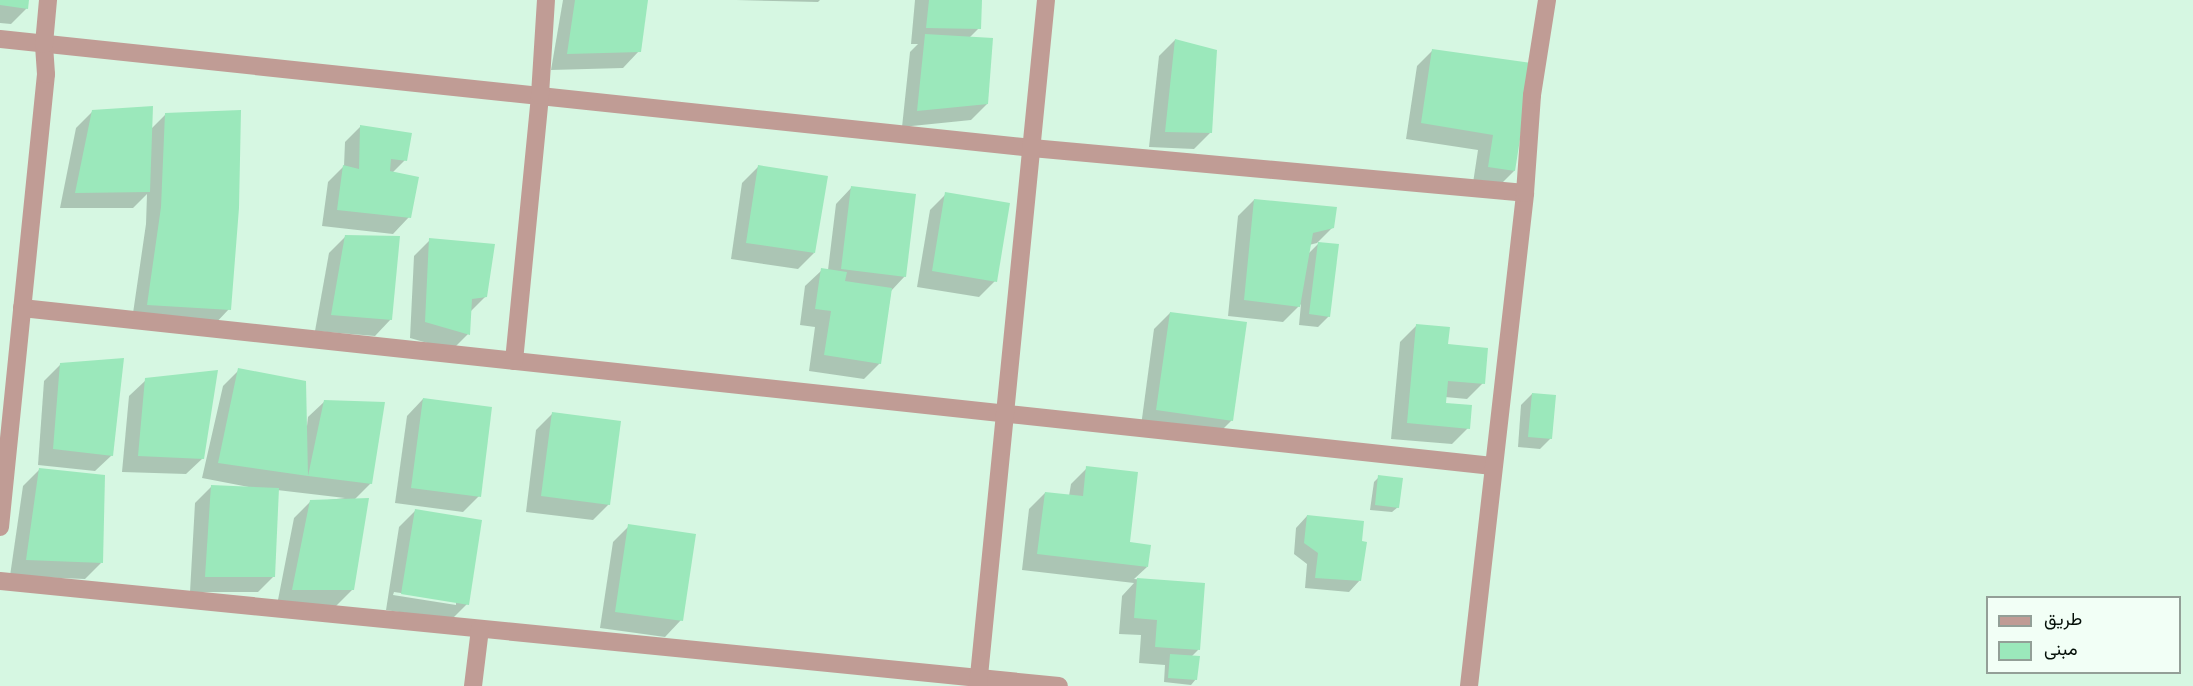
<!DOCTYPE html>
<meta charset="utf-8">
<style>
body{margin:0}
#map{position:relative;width:2193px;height:686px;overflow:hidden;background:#d6f7e2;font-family:"Source Sans 3",Vazirmatn,sans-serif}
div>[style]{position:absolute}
.shadow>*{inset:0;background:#0003}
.building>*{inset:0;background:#9be8bb}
.minor>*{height:18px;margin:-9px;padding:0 9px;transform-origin:9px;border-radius:9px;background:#c09c95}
span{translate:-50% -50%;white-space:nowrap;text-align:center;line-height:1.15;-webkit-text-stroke:4.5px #f2fff6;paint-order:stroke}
.legend{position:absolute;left:1986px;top:596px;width:195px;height:78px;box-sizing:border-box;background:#f2fff6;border:2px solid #939f97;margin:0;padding:8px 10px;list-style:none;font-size:18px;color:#040f08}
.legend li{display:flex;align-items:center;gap:12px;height:30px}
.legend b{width:30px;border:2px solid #939f97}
</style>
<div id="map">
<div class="shadow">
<div style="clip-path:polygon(0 0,27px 0,27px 8px,11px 24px,0 23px)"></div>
<div style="clip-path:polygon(646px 0,639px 51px,623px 68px,551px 70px,563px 0)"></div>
<div style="clip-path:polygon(736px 0,820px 0,818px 2px)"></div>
<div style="clip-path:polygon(915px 0,981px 0,979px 28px,969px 38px,987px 104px,971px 120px,902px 127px,910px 52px,918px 44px,911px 44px)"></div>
<div style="clip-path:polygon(1175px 40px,1210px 133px,1194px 149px,1149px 147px,1159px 56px)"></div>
<div style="clip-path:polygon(1433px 50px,1530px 65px,1514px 171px,1498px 187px,1473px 183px,1478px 150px,1406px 139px,1417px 66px)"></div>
<div style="clip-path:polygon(92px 112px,151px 129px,165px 115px,229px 309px,213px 326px,132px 320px,146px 224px,147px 194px,133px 208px,60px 208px,76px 128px)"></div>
<div style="clip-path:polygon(361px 126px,405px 160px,392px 173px,409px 217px,393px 234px,322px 226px,328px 182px,344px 166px,345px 142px)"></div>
<div style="clip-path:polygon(758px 167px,814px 253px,798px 269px,731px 259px,742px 183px)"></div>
<div style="clip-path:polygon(852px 187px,905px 276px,891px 291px,880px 363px,864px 379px,809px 371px,815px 327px,800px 325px,805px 286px,822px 270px,828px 270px,836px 204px)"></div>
<div style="clip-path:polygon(946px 194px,995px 281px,979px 297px,917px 287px,930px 210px)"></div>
<div style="clip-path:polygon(1254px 200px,1333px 227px,1317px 243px,1309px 245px,1308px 254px,1319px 243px,1329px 316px,1318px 327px,1299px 325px,1301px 304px,1283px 322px,1228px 316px,1238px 216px)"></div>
<div style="clip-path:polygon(345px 237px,391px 319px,375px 336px,315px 331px,329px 253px)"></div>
<div style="clip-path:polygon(430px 240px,486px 296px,470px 312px,468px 334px,452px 350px,410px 338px,414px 256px)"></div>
<div style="clip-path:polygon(1170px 313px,1232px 420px,1216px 436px,1141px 426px,1154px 329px)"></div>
<div style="clip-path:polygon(1416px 326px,1447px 346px,1483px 383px,1467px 399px,1445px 397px,1445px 404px,1468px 428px,1452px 444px,1391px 439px,1400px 342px)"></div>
<div style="clip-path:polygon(61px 364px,112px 455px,95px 471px,38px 465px,44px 381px)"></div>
<div style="clip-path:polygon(239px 370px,307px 426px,308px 417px,325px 401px,371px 483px,354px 500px,352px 590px,336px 606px,277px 605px,294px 518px,310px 502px,345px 498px,277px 490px,274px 576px,258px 592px,190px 592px,195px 503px,211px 487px,254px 488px,202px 478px,223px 386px)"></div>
<div style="clip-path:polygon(146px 380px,203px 458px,186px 474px,122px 472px,129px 396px)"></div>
<div style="clip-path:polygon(1532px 394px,1551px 438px,1540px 449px,1518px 447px,1521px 405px)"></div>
<div style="clip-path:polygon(423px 399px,479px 496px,463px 512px,395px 503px,407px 416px)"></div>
<div style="clip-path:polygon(552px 414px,609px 504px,593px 520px,526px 512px,536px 430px)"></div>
<div style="clip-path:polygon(1087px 468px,1128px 544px,1147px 567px,1134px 579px,1203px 584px,1198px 650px,1191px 657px,1196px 679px,1191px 685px,1164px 682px,1165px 665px,1139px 663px,1141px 635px,1119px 634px,1122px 596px,1134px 583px,1022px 570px,1029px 509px,1045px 493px,1069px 496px,1071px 484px)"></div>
<div style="clip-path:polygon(39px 470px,101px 563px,85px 579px,10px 576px,23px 486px)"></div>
<div style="clip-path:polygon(1379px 477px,1398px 507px,1392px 512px,1370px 510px,1374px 482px)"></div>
<div style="clip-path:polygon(evenodd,415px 511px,467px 604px,451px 620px,386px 610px,399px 527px,415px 511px,394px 592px,456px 601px,456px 605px,393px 595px,394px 592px)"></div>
<div style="clip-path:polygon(1307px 516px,1360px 580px,1349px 592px,1305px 588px,1307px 564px,1294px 554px,1296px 528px)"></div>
<div style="clip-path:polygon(629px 526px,681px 620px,665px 637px,600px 628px,613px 542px)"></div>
</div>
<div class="building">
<div style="clip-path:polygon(0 0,29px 0,28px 9px,0 5px)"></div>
<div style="clip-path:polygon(575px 0,648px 0,641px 52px,567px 54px)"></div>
<div style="clip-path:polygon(929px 0,982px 0,981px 29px,926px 28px)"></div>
<div style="clip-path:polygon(925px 34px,993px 38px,988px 104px,917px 111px)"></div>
<div style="clip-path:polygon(1175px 39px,1217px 50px,1212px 133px,1165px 132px)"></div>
<div style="clip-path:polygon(1432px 49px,1532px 63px,1515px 171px,1488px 167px,1493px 135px,1421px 123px)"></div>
<div style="clip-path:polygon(153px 106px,150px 192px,75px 193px,92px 110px)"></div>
<div style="clip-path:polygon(241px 110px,239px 208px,231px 310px,147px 305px,161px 207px,165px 113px)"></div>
<div style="clip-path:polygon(360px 125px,412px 133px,407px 161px,391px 159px,390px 171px,419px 177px,411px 218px,337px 210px,343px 165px,359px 169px)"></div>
<div style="clip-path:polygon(758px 165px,828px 176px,815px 253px,746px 243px)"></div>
<div style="clip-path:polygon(851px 186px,916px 194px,906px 277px,841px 269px)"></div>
<div style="clip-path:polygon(945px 192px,1010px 203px,997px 282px,932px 271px)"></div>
<div style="clip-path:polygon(1254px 199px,1337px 207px,1334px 228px,1313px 233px,1300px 307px,1244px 300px)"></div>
<div style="clip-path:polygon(345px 235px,400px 236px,392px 320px,331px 315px)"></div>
<div style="clip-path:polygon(429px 238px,495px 244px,487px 297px,472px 299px,470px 335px,425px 322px)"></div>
<div style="clip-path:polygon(1318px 242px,1339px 244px,1330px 317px,1309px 314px)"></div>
<div style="clip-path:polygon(821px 268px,847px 272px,845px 281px,892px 288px,881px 364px,824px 355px,831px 311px,815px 309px)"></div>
<div style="clip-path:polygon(1170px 312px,1247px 322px,1233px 421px,1156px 410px)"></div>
<div style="clip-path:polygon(1416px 324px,1450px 327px,1448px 344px,1488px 348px,1485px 384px,1448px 381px,1446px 403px,1472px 405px,1470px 429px,1407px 423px)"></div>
<div style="clip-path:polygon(124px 358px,113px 456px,53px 449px,60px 363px)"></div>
<div style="clip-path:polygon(238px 368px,306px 381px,308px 476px,218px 463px)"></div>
<div style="clip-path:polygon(218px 370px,204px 459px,138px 456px,145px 378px)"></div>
<div style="clip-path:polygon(1532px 393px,1556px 395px,1552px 439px,1528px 437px)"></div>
<div style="clip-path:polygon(423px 398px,492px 407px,481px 497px,411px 488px)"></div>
<div style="clip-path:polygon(324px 400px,385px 402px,372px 484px,308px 476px)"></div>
<div style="clip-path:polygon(552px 412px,621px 421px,610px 505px,541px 496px)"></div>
<div style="clip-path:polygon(1086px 466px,1138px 472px,1130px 542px,1151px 545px,1148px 567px,1037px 554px,1045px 492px,1083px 496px)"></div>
<div style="clip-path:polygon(39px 468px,105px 475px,103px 563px,26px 560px)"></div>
<div style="clip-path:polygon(1378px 475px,1403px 478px,1399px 508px,1375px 505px)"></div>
<div style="clip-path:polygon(211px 485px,279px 488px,275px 577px,205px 577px)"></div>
<div style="clip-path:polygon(369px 498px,354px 590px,292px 590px,310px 500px)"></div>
<div style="clip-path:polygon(415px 509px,482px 520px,469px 605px,401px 594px)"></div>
<div style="clip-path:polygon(1307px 515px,1364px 521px,1362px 541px,1367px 542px,1361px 581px,1315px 578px,1318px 553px,1304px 543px)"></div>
<div style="clip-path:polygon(628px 524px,696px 534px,683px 621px,615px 612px)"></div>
<div style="clip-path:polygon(1137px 578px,1205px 583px,1200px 650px,1155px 647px,1157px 620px,1134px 618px)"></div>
<div style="clip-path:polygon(1170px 654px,1200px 656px,1197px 680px,1168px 678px)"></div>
</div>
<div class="minor">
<div style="left:0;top:39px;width:1038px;rotate:6.03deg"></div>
<div style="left:1032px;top:148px;width:495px;rotate:5.2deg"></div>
<div style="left:22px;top:308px;width:1479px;rotate:6.13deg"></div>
<div style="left:514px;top:361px;width:267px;rotate:-84.4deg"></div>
<div style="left:540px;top:95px;width:95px;rotate:-86.4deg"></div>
<div style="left:0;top:527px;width:455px;rotate:-84.2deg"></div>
<div style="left:46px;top:74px;width:30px;rotate:-94deg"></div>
<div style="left:44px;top:44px;width:44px;rotate:-84.8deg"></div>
<div style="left:0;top:581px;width:1064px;rotate:5.66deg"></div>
<div style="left:473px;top:686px;width:57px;rotate:-83deg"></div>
<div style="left:978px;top:686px;width:689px;rotate:-84.34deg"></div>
<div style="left:1469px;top:686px;width:496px;rotate:-83.5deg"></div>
<div style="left:1525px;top:193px;width:98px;rotate:-85.9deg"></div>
<div style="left:1532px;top:95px;width:96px;rotate:-81deg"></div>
</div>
<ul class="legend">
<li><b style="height:8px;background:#c09c95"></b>طريق</li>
<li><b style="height:16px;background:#9be8bb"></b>مبنى</li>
</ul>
</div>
